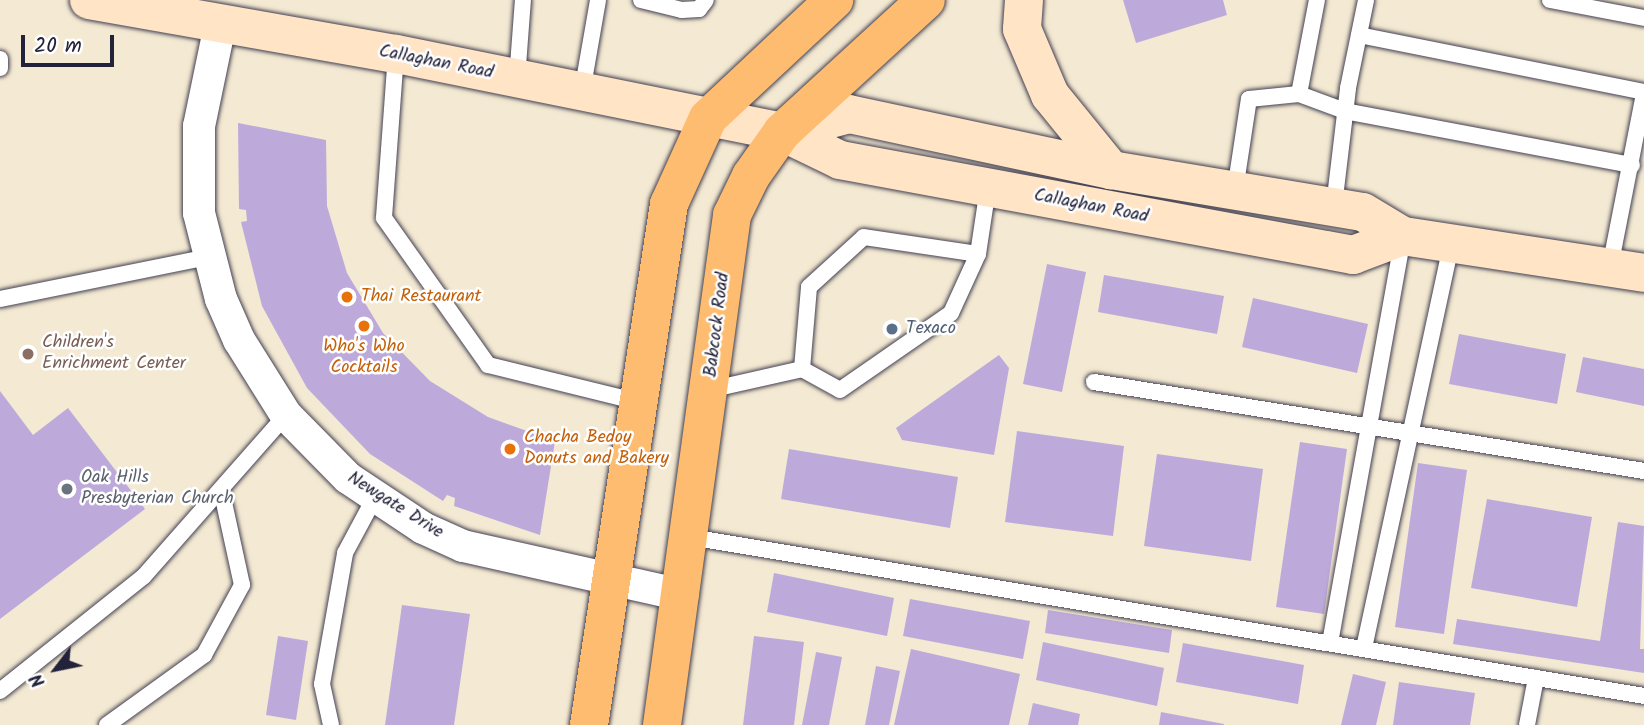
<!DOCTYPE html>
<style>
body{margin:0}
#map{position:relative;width:1644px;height:725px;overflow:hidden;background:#f4e9d2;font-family:Kalam,sans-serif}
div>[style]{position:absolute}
.building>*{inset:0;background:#bdaadb}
.roads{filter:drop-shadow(0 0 2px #424052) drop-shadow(0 0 2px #424052)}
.lane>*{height:16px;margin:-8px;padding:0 8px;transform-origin:8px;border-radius:8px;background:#fff}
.street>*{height:32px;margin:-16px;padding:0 16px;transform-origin:16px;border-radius:16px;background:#fff}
.secondary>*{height:38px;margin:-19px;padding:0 19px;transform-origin:19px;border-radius:19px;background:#ffe4c6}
.primary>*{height:38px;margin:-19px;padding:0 19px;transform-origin:19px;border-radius:19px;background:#febc70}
.dots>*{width:19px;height:19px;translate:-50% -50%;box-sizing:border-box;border:4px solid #fff;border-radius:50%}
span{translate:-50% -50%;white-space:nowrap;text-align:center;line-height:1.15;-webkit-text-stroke:5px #fff;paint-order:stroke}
.street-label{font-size:18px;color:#22223b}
.food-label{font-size:18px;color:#c56008}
.left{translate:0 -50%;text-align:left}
.service-label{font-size:18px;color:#4e5e75}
.education-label{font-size:18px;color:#785e54}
.worship-label{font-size:18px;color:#5b616d}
.north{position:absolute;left:21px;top:634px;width:70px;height:70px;-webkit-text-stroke:5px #fff;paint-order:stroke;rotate:238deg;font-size:19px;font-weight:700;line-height:28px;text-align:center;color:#22223b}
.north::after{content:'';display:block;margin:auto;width:24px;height:32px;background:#22223b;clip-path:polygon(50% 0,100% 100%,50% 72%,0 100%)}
.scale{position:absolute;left:21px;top:35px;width:93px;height:32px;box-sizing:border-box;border:4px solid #22223b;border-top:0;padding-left:9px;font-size:21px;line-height:24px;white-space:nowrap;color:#22223b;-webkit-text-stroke:5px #fff;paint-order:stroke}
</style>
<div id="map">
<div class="building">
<div style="clip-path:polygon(1123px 0,1223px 0,1227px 15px,1136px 43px)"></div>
<div style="clip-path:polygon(238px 123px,326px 140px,327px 206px,347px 273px,383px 333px,430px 381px,488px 417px,555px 441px,540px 535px,454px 506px,455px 498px,447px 495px,443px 501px,370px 454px,307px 388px,262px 306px,241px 222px,247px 221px,246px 210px,239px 209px)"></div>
<div style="clip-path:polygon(1047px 264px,1086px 272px,1062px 392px,1023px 384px)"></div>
<div style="clip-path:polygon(1104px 275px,1224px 296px,1217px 334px,1098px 312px)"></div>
<div style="clip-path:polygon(1253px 298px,1368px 324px,1357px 373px,1242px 347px)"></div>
<div style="clip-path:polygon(1459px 334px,1566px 354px,1557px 404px,1449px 384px)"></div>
<div style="clip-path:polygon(999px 355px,1009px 368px,994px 455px,902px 440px,896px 428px)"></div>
<div style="clip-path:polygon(1583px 357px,1644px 369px,1644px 406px,1576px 392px)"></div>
<div style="clip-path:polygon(0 391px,33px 435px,68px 408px,145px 509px,0 619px)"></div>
<div style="clip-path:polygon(1017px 431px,1124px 446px,1113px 536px,1005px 522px)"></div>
<div style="clip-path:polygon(1300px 442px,1347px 449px,1324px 614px,1276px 607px)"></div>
<div style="clip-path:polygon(789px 449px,958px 477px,950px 528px,781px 499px)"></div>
<div style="clip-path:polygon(1157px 454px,1263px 469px,1251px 561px,1144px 546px)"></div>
<div style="clip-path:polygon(1418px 463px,1467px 470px,1444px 634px,1395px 627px)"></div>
<div style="clip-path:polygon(1487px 499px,1592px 517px,1577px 607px,1471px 588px)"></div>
<div style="clip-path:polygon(1618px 522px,1644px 526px,1640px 649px,1644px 649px,1644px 673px,1453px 644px,1457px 619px,1600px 641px)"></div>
<div style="clip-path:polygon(774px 573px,894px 598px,887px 636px,767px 612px)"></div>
<div style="clip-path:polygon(910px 599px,1030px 621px,1023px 659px,903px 636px)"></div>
<div style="clip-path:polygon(402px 605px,470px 614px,454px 725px,385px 725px)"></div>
<div style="clip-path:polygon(1048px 610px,1172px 630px,1169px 653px,1045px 633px)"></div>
<div style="clip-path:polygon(278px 636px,308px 641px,296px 720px,266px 715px)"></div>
<div style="clip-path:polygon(754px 636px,804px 642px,794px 725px,743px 725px)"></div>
<div style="clip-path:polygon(1043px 642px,1164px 668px,1157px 706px,1036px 680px)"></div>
<div style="clip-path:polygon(1183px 643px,1304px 665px,1298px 704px,1176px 682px)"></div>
<div style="clip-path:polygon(911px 649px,1020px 674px,1009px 725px,894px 725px)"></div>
<div style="clip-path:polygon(816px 652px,842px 657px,829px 725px,802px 725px)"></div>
<div style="clip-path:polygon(876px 666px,900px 671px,889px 725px,865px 725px)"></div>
<div style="clip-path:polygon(1353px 674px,1386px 682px,1376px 725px,1341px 725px)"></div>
<div style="clip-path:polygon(1399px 682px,1475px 693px,1470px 725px,1393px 725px)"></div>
<div style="clip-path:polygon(1033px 703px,1080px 714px,1078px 725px,1028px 725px)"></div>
<div style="clip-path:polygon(1161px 712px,1224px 724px,1224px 725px,1159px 725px)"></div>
</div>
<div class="roads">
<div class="lane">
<div style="left:641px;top:0;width:42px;rotate:13.7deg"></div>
<div style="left:682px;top:10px;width:17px;rotate:-3deg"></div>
<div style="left:699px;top:9px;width:11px;rotate:-52deg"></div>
<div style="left:1550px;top:0;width:96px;rotate:10.8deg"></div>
<div style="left:1359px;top:35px;width:291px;rotate:11.3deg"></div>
<div style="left:396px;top:54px;width:164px;rotate:94.2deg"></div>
<div style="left:384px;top:218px;width:180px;rotate:54.7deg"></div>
<div style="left:488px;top:365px;width:155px;rotate:13.8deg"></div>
<div style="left:0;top:59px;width:9px;rotate:90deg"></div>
<div style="left:517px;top:79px;width:79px;rotate:-85.7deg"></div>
<div style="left:582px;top:92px;width:93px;rotate:-80.1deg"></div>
<div style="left:1299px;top:94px;width:96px;rotate:-79.2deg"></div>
<div style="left:1235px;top:190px;width:92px;rotate:-81.3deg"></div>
<div style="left:1249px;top:99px;width:50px;rotate:-5.7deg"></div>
<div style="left:1299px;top:94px;width:49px;rotate:20.3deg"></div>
<div style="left:1345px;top:111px;width:292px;rotate:10.7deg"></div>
<div style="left:1334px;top:206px;width:119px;rotate:-83.2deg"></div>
<div style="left:1348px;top:88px;width:90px;rotate:-78.4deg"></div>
<div style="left:1610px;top:267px;width:177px;rotate:-78.9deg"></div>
<div style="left:0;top:299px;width:212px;rotate:-11.4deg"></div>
<div style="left:802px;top:369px;width:82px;rotate:-85.1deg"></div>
<div style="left:809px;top:287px;width:74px;rotate:-42.3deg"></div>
<div style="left:864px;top:237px;width:115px;rotate:8.5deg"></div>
<div style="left:1094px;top:382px;width:557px;rotate:9.19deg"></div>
<div style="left:709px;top:390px;width:95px;rotate:-12.7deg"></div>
<div style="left:802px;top:369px;width:43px;rotate:28.9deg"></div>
<div style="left:840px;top:390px;width:135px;rotate:-34.7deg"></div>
<div style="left:951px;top:313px;width:65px;rotate:-65.4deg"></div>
<div style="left:978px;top:254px;width:67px;rotate:-81.4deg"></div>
<div style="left:690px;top:537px;width:967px;rotate:9.46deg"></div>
<div style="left:1330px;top:643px;width:412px;rotate:-79.8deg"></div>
<div style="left:1364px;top:648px;width:413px;rotate:-77.8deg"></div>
<div style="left:0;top:691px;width:184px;rotate:-38.6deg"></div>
<div style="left:144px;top:576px;width:215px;rotate:-48.6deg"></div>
<div style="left:107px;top:725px;width:120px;rotate:-35.8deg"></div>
<div style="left:204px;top:655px;width:80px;rotate:-61.5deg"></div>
<div style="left:242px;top:585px;width:98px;rotate:-102.3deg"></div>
<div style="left:331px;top:725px;width:42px;rotate:-102.4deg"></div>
<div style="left:322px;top:684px;width:133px;rotate:-80deg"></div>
<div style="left:345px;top:553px;width:64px;rotate:-61.8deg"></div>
<div style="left:1527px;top:725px;width:48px;rotate:-79.2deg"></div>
</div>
<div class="street">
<div style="left:220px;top:25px;width:103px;rotate:101.7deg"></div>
<div style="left:199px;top:126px;width:87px;rotate:90deg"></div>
<div style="left:199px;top:213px;width:89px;rotate:75.7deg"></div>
<div style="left:221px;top:299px;width:45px;rotate:66.3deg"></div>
<div style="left:239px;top:340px;width:89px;rotate:57.9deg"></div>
<div style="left:286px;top:415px;width:88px;rotate:45.5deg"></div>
<div style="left:348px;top:478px;width:90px;rotate:33.7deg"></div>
<div style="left:423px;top:528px;width:44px;rotate:24.2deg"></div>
<div style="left:463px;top:546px;width:225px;rotate:12.6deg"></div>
</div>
<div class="secondary">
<div style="left:89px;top:0;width:312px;rotate:10deg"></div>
<div style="left:396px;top:54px;width:394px;rotate:11.4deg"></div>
<div style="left:782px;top:132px;width:64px;rotate:25.8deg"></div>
<div style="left:840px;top:160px;width:522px;rotate:10.49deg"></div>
<div style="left:1353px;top:255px;width:53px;rotate:-20.8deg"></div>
<div style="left:1024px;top:0;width:29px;rotate:94deg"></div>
<div style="left:1022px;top:29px;width:72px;rotate:67deg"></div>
<div style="left:1050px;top:95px;width:97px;rotate:50.9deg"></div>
<div style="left:782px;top:132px;width:69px;rotate:-15deg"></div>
<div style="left:849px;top:114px;width:268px;rotate:12.1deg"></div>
<div style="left:1111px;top:170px;width:255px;rotate:9.5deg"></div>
<div style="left:1363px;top:212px;width:47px;rotate:31deg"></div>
<div style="left:1403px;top:236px;width:244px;rotate:8.7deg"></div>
</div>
<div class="primary">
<div style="left:589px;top:725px;width:527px;rotate:-81.27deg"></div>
<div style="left:669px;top:204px;width:94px;rotate:-65.6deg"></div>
<div style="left:708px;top:118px;width:173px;rotate:-43.1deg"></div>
<div style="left:662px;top:725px;width:515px;rotate:-82.18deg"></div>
<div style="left:732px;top:215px;width:43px;rotate:-64deg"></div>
<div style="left:751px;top:176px;width:54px;rotate:-54.8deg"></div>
<div style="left:782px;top:132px;width:195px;rotate:-42.5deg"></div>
</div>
</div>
<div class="dots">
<div style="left:347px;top:297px;background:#e8710a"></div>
<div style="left:364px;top:326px;background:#e8710a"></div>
<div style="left:892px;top:329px;background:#5c6f8a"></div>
<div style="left:28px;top:354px;background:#8d6e63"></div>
<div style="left:510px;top:449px;background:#e8710a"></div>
<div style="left:67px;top:489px;background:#6b7280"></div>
</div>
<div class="street-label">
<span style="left:436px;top:63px;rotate:11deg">Callaghan Road</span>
<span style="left:1091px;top:207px;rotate:11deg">Callaghan Road</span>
<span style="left:718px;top:325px;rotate:-83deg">Babcock Road</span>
<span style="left:395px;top:506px;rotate:32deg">Newgate Drive</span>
</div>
<div class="food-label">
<span class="left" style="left:361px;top:297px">Thai Restaurant</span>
<span style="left:364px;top:358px">Who's Who<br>Cocktails</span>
<span class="left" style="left:524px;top:449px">Chacha Bedoy<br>Donuts and Bakery</span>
</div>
<div class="service-label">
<span class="left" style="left:906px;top:329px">Texaco</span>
</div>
<div class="education-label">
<span class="left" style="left:42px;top:354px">Children's<br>Enrichment Center</span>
</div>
<div class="worship-label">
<span class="left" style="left:81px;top:489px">Oak Hills<br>Presbyterian Church</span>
</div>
<div class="north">N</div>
<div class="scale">20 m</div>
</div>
